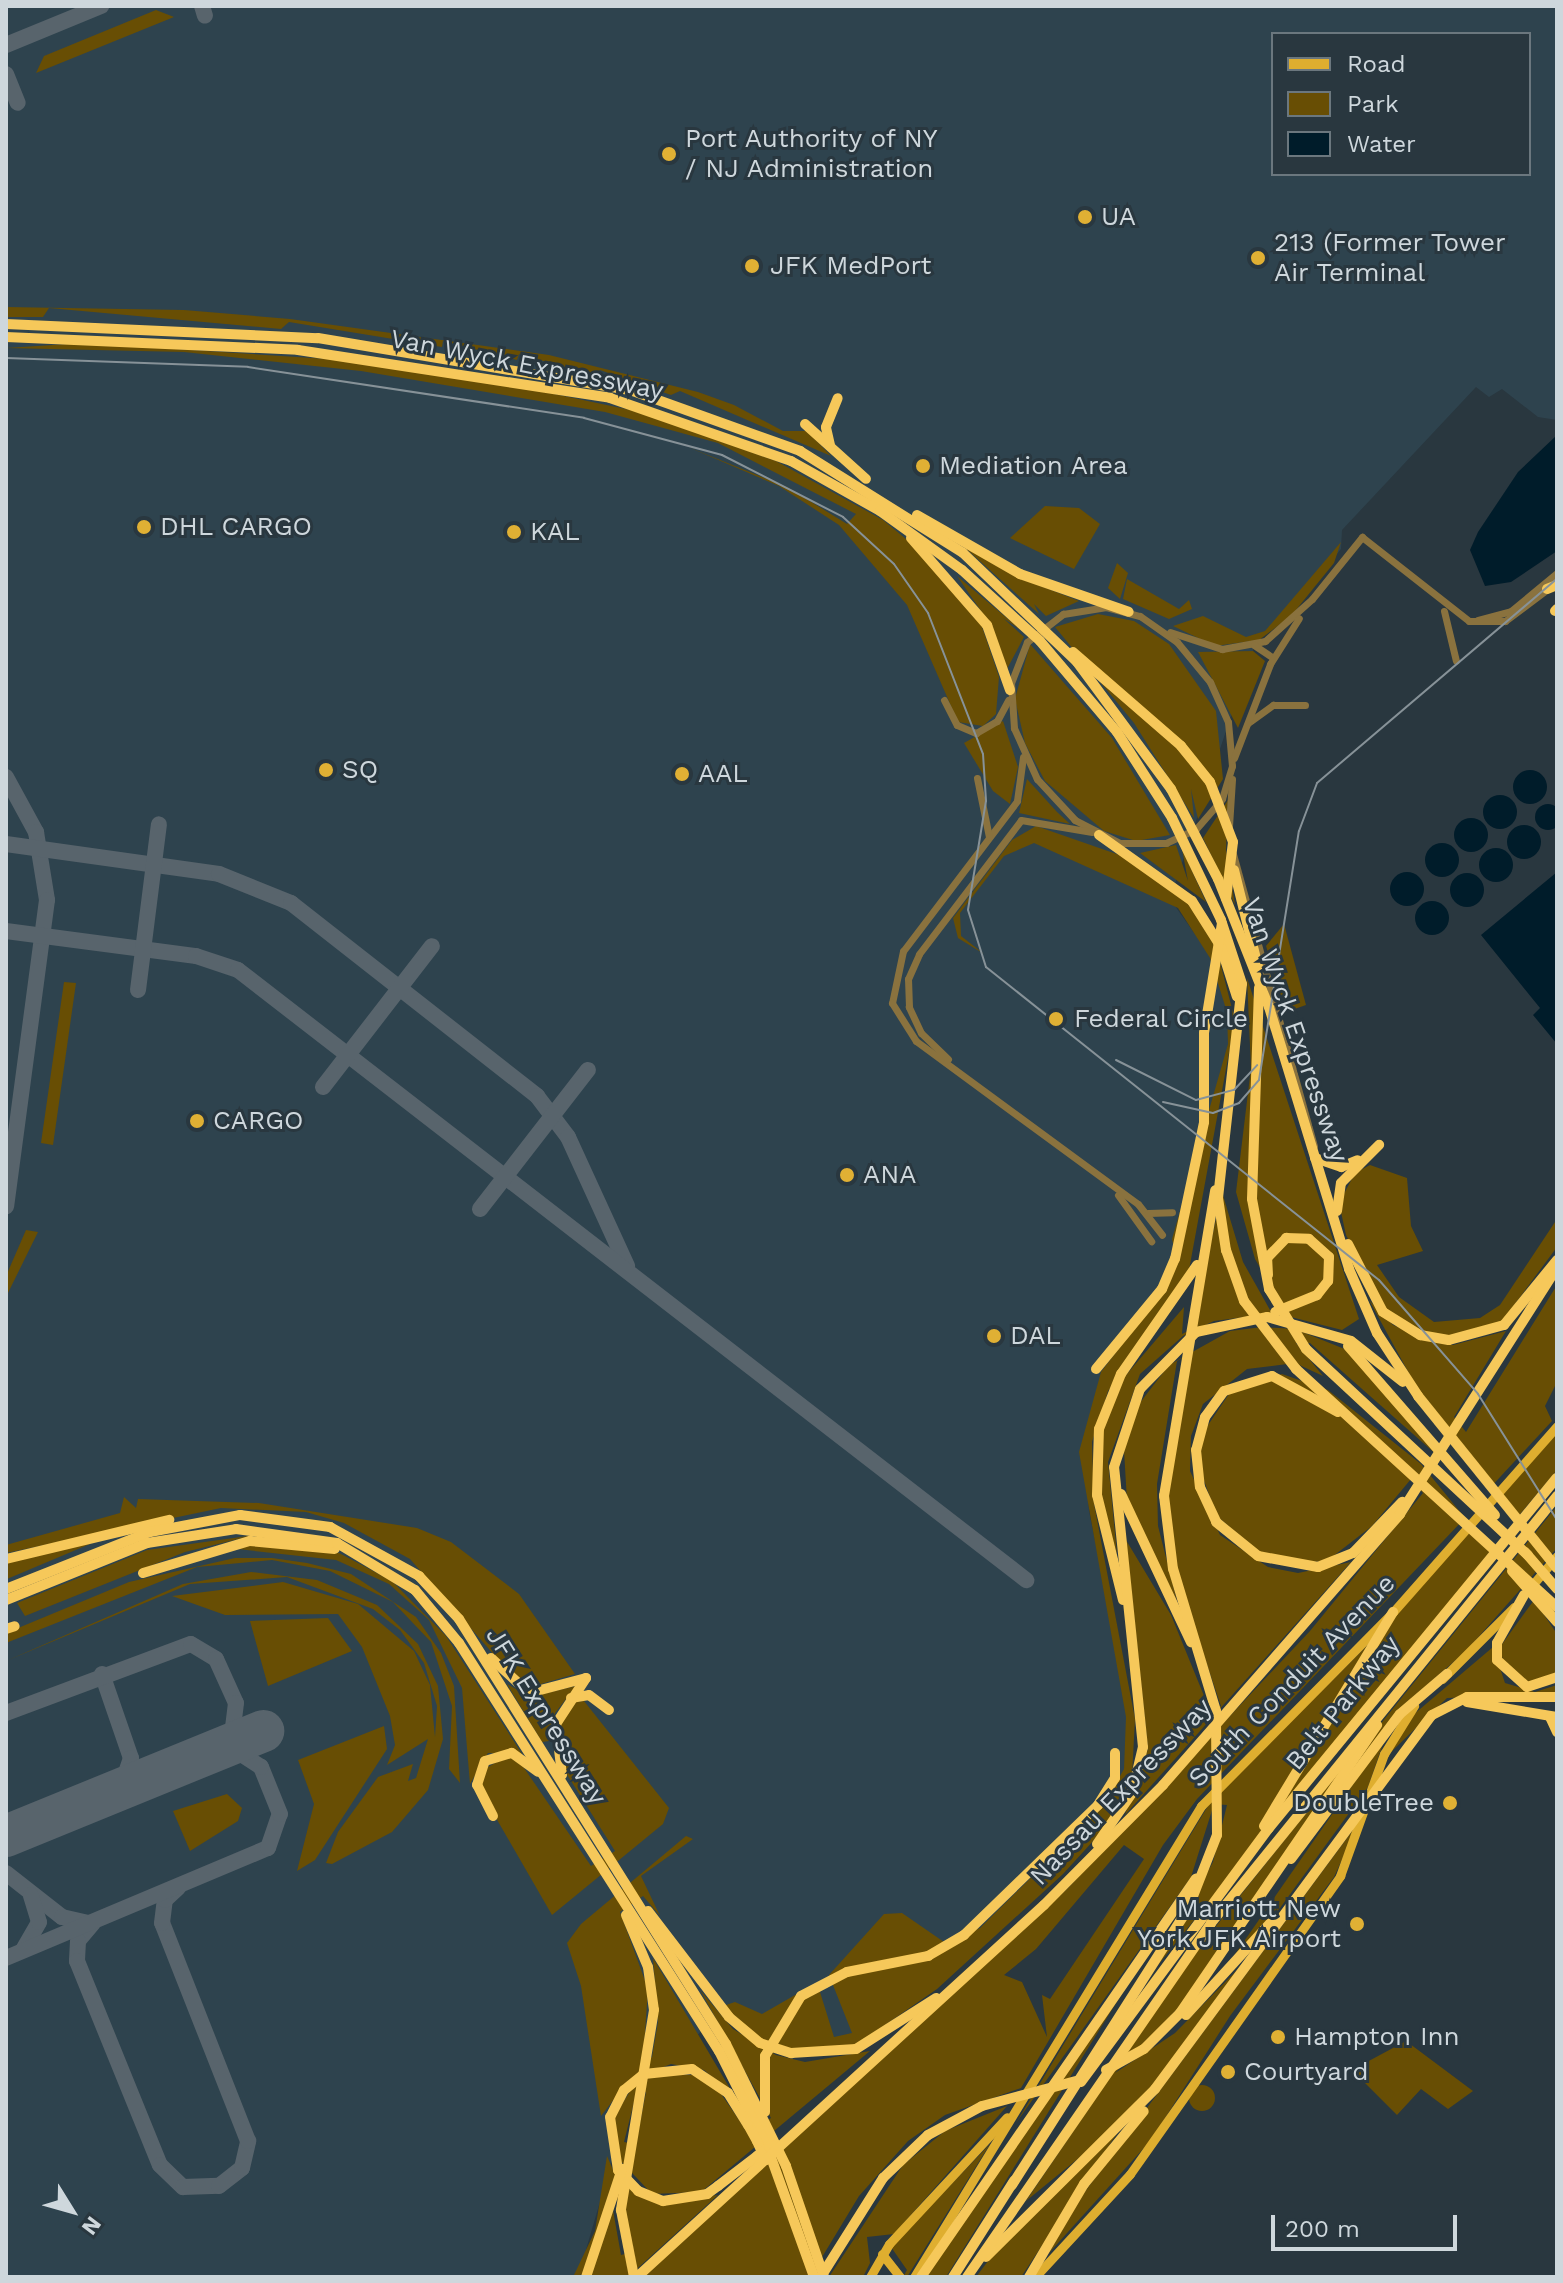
<!DOCTYPE html>
<style>
body{margin:0}
#map{position:relative;width:1563px;height:2283px;overflow:hidden;background:#29373f;font-family:"Work Sans",sans-serif}
div>[style]{position:absolute}
.built>*{inset:0;background:#2e434e}
.green>*{inset:0;background:#684e04}
.round{border-radius:50%}
.water>*{inset:0;background:#001c2a}
.taxiway>*{height:16px;margin:-8px;padding:0 8px;transform-origin:8px;border-radius:8px;background:#58646c}
.runway>*{height:42px;margin:-21px;padding:0 21px;transform-origin:21px;border-radius:21px;background:#58646c}
.minor>*{height:7px;margin:-3.5px;padding:0 3.5px;transform-origin:3.5px;border-radius:3.5px;background:#8a723e}
.major>*{height:9px;margin:-4.5px;padding:0 4.5px;transform-origin:4.5px;border-radius:4.5px;background:#dfae2f}
.highway>*{height:10px;margin:-5px;padding:0 5px;transform-origin:5px;border-radius:5px;background:#f6c85a}
.tram>*{height:2px;margin:-1px;padding:0 1px;transform-origin:1px;border-radius:1px;background:#879298}
.dots>*{width:22px;height:22px;translate:-50% -50%;box-sizing:border-box;border:4px solid #29373f;border-radius:50%}
span{translate:-50% -50%;white-space:nowrap;text-align:center;line-height:1.15;-webkit-text-stroke:6px #29373f;paint-order:stroke}
.poi-label{font-size:26px;color:#ced7dc}
.left{translate:0 -50%;text-align:left}
.right{translate:-100% -50%;text-align:right}
.street-label{font-size:26px;color:#ced7dc}
.frame{position:absolute;inset:0;border:8px solid #ced7dc;pointer-events:none}
.legend{position:absolute;left:1271px;top:32px;width:260px;height:144px;box-sizing:border-box;background:#29373f;border:2px solid #6b777e;margin:0;padding:10px 14px;list-style:none;font-size:24px;color:#ced7dc}
.legend li{display:flex;align-items:center;gap:16px;height:40px}
.legend b{width:40px;border:2px solid #6b777e}
.north{position:absolute;left:32px;top:2171px;width:80px;height:80px;-webkit-text-stroke:6px #29373f;paint-order:stroke;rotate:127deg;font-size:22px;font-weight:700;line-height:32px;text-align:center;color:#ced7dc}
.north::after{content:'';display:block;margin:auto;width:28px;height:36px;background:#ced7dc;clip-path:polygon(50% 0,100% 100%,50% 72%,0 100%)}
.scale{position:absolute;left:1271px;top:2215px;width:186px;height:36px;box-sizing:border-box;border:4px solid #ced7dc;border-top:0;padding-left:10px;font-size:24px;line-height:28px;white-space:nowrap;color:#ced7dc;-webkit-text-stroke:6px #29373f;paint-order:stroke}
</style>
<div id="map">
<div class="built">
<div style="clip-path:polygon(evenodd,6px 6px,1557px 6px,1557px 420px,1538px 417px,1502px 389px,1489px 397px,1476px 387px,1342px 530px,1341px 549px,1281px 623px,1257px 638px,1170px 899px,1212px 958px,1229px 1013px,1229px 1045px,1181px 1257px,1108px 1371px,1085px 1440px,1089px 1511px,1134px 1731px,1132px 1754px,1110px 1805px,870px 2032px,825px 2045px,726px 2008px,630px 2099px,578px 2277px,6px 2277px,6px 6px,1273px 34px,1529px 34px,1529px 174px,1273px 174px,1273px 34px)"></div>
</div>
<div class="green">
<div style="clip-path:polygon(156px 10px,174px 17px,36px 73px,44px 56px)"></div>
<div style="clip-path:polygon(6px 307px,184px 310px,290px 319px,549px 355px,698px 392px,734px 405px,783px 431px,807px 431px,831px 456px,680px 391px,671px 395px,600px 370px,592px 375px,519px 354px,517px 360px,443px 341px,442px 347px,289px 322px,281px 329px,49px 308px,43px 317px,6px 317px)"></div>
<div style="clip-path:polygon(84px 343px,343px 360px,516px 386px,640px 412px,776px 461px,883px 520px,918px 549px,981px 624px,999px 677px,996px 714px,983px 726px,958px 722px,907px 605px,839px 525px,779px 486px,688px 447px,787px 487px,847px 524px,856px 514px,718px 443px,605px 412px,361px 371px,184px 352px,6px 348px)"></div>
<div style="clip-path:polygon(1045px 506px,1079px 508px,1100px 524px,1074px 569px,1010px 538px)"></div>
<div style="clip-path:polygon(1341px 542px,1334px 563px,1291px 616px,1259px 640px,1215px 646px,1173px 626px,1203px 616px,1246px 637px,1265px 631px)"></div>
<div style="clip-path:polygon(962px 545px,1013px 575px,1079px 601px,1046px 616px,1034px 604px,1039px 614px)"></div>
<div style="clip-path:polygon(1117px 563px,1128px 573px,1120px 599px,1108px 588px)"></div>
<div style="clip-path:polygon(957px 576px,1021px 630px,1003px 618px,1024px 637px,1007px 669px,990px 624px)"></div>
<div style="clip-path:polygon(1127px 579px,1179px 609px,1189px 600px,1192px 609px,1169px 619px,1123px 599px)"></div>
<div style="clip-path:polygon(1098px 614px,1134px 621px,1169px 644px,1216px 711px,1223px 779px,1198px 819px,1191px 789px,1194px 818px,1134px 723px,1055px 627px)"></div>
<div style="clip-path:polygon(1030px 644px,1112px 738px,1170px 835px,1136px 841px,1104px 831px,1045px 781px,1025px 743px,1015px 699px)"></div>
<div style="clip-path:polygon(1253px 651px,1265px 661px,1238px 728px,1198px 652px)"></div>
<div style="clip-path:polygon(1003px 721px,1018px 767px,1010px 804px,993px 791px,964px 743px)"></div>
<div style="clip-path:polygon(1027px 779px,1057px 812px,1070px 824px,1019px 813px)"></div>
<div style="clip-path:polygon(1228px 800px,1226px 850px,1235px 905px,1203px 838px)"></div>
<div style="clip-path:polygon(1036px 826px,1128px 858px,1176px 888px,1214px 939px,1235px 1020px,1187px 1281px,1108px 1391px,1092px 1442px,1094px 1504px,1135px 1719px,1132px 1776px,1105px 1828px,1063px 1874px,937px 1989px,856px 2045px,813px 2055px,756px 2038px,723px 2006px,735px 2002px,762px 2014px,809px 1987px,820px 1992px,834px 2037px,852px 2033px,829px 1975px,884px 1914px,902px 1913px,944px 1942px,980px 1928px,1102px 1808px,1124px 1769px,1126px 1717px,1079px 1452px,1101px 1372px,1155px 1301px,1175px 1253px,1172px 1239px,1228px 1044px,1227px 1012px,1210px 958px,1178px 908px,1034px 843px,1004px 856px,960px 913px,961px 936px,984px 954px,958px 938px,953px 918px,1012px 840px)"></div>
<div style="clip-path:polygon(1176px 845px,1188px 881px,1182px 849px,1206px 902px,1140px 853px)"></div>
<div style="clip-path:polygon(1284px 924px,1306px 1005px,1286px 1012px,1266px 946px)"></div>
<div style="clip-path:polygon(1247px 978px,1359px 1319px,1342px 1330px,1275px 1313px,1214px 1321px,1183px 1336px,1140px 1374px,1108px 1462px,1117px 1554px,1101px 1499px,1101px 1436px,1121px 1381px,1184px 1307px,1182px 1334px,1192px 1329px,1222px 1192px,1243px 1262px,1270px 1310px,1285px 1310px,1255px 1259px,1236px 1192px,1251px 1068px)"></div>
<div style="clip-path:polygon(64px 982px,76px 983px,53px 1145px,41px 1143px)"></div>
<div style="clip-path:polygon(1370px 1165px,1407px 1178px,1411px 1226px,1423px 1251px,1377px 1265px,1399px 1297px,1434px 1322px,1480px 1318px,1500px 1305px,1557px 1219px,1557px 1247px,1500px 1324px,1448px 1337px,1417px 1331px,1383px 1307px,1346px 1235px,1339px 1203px,1355px 1173px)"></div>
<div style="clip-path:polygon(26px 1230px,38px 1232px,6px 1297px,6px 1276px)"></div>
<div style="clip-path:polygon(1557px 1285px,1557px 1382px,1545px 1406px,1552px 1421px,1489px 1489px,1441px 1432px,1369px 1300px,1393px 1325px,1431px 1342px,1453px 1345px,1506px 1331px,1454px 1417px,1466px 1432px)"></div>
<div style="clip-path:polygon(1262px 1327px,1295px 1329px,1347px 1350px,1447px 1464px,1310px 1343px,1296px 1343px,1323px 1376px,1295px 1363px,1247px 1369px,1203px 1404px,1191px 1436px,1190px 1471px,1220px 1535px,1268px 1567px,1298px 1573px,1351px 1562px,1125px 1815px,1148px 1749px,1126px 1540px,1171px 1615px,1209px 1708px,1221px 1706px,1178px 1579px,1167px 1484px,1186px 1356px,1177px 1361px,1157px 1484px,1158px 1526px,1177px 1601px,1127px 1501px,1124px 1450px,1139px 1404px,1169px 1365px,1230px 1331px)"></div>
<div style="clip-path:polygon(evenodd,1282px 1374px,1328px 1390px,1421px 1464px,1465px 1518px,1197px 1799px,1163px 1845px,1021px 2088px,945px 2115px,908px 2141px,859px 2196px,810px 2277px,642px 2277px,1068px 1888px,1310px 1631px,1423px 1493px,1411px 1479px,1372px 1526px,1327px 1561px,1290px 1563px,1259px 1552px,1217px 1516px,1199px 1467px,1200px 1437px,1233px 1388px,1282px 1374px,1124px 1845px,1144px 1859px,1050px 1999px,1042px 1995px,1047px 2037px,1022px 1982px,1004px 1975px,1036px 1949px,1124px 1845px)"></div>
<div style="clip-path:polygon(1557px 1433px,1557px 1470px,1515px 1520px,1498px 1500px)"></div>
<div style="clip-path:polygon(124px 1497px,136px 1508px,138px 1499px,259px 1503px,417px 1528px,451px 1542px,519px 1594px,575px 1674px,524px 1689px,410px 1559px,344px 1523px,306px 1512px,221px 1508px,6px 1553px,6px 1545px,120px 1513px)"></div>
<div style="clip-path:polygon(1557px 1506px,1557px 1548px,1466px 1651px,1404px 1705px,1326px 1807px,1378px 1727px)"></div>
<div style="clip-path:polygon(1473px 1526px,1491px 1550px,1154px 1970px,1213px 1862px,1227px 1805px,1214px 1804px,1191px 1877px,1016px 2123px,1211px 1801px,1388px 1625px)"></div>
<div style="clip-path:polygon(255px 1535px,185px 1552px,25px 1616px,17px 1603px,147px 1550px)"></div>
<div style="clip-path:polygon(88px 1542px,90px 1544px,7px 1579px,6px 1562px)"></div>
<div style="clip-path:polygon(247px 1544px,339px 1553px,392px 1581px,446px 1636px,522px 1754px,488px 1753px,470px 1784px,462px 1688px,429px 1620px,389px 1584px,336px 1560px,228px 1548px)"></div>
<div style="clip-path:polygon(235px 1558px,272px 1558px,307px 1563px,351px 1574px,416px 1617px,441px 1653px,454px 1686px,460px 1783px,449px 1769px,452px 1706px,431px 1642px,393px 1602px,330px 1571px,272px 1560px,197px 1567px,6px 1643px,6px 1633px,129px 1582px)"></div>
<div style="clip-path:polygon(251px 1572px,317px 1580px,377px 1605px,418px 1644px,438px 1686px,443px 1739px,428px 1790px,392px 1832px,332px 1864px,326px 1863px,338px 1832px,378px 1777px,413px 1764px,408px 1781px,416px 1778px,428px 1739px,387px 1765px,395px 1745px,390px 1716px,362px 1647px,338px 1614px,225px 1615px,172px 1596px,283px 1582px,358px 1604px,414px 1651px,430px 1685px,435px 1737px,437px 1706px,424px 1663px,400px 1630px,373px 1609px,287px 1577px,190px 1584px,6px 1661px,183px 1584px)"></div>
<div style="clip-path:polygon(1534px 1600px,1557px 1634px,1557px 1672px,1532px 1684px,1505px 1671px,1500px 1647px)"></div>
<div style="clip-path:polygon(328px 1618px,352px 1651px,268px 1686px,250px 1621px)"></div>
<div style="clip-path:polygon(1493px 1647px,1505px 1683px,1535px 1692px,1557px 1685px,1557px 1694px,1447px 1698px,1389px 1754px,1413px 1715px)"></div>
<div style="clip-path:polygon(507px 1684px,530px 1697px,576px 1686px,555px 1713px,549px 1741px,542px 1742px)"></div>
<div style="clip-path:polygon(584px 1701px,669px 1808px,663px 1824px,552px 1915px,481px 1792px,483px 1770px,507px 1756px,520px 1762px,591px 1866px,615px 1851px,561px 1765px,557px 1732px,574px 1702px)"></div>
<div style="clip-path:polygon(384px 1726px,387px 1749px,315px 1860px,297px 1871px,314px 1804px,298px 1760px)"></div>
<div style="clip-path:polygon(1385px 1738px,1368px 1787px,1280px 1908px,1229px 1963px)"></div>
<div style="clip-path:polygon(1349px 1759px,1186px 2000px,1115px 2073px,1175px 2033px,1243px 1964px,1178px 2055px,1123px 2122px,1026px 2201px,1190px 1959px)"></div>
<div style="clip-path:polygon(227px 1794px,242px 1808px,238px 1821px,190px 1851px,173px 1811px)"></div>
<div style="clip-path:polygon(1359px 1822px,1334px 1877px,1230px 2016px,1151px 2140px,1049px 2253px,1078px 2201px)"></div>
<div style="clip-path:polygon(686px 1836px,693px 1839px,641px 1876px,660px 1916px,643px 1896px,620px 1912px,648px 1989px,643px 2062px,652px 2057px,658px 2022px,653px 1958px,735px 2097px,704px 2070px,671px 2064px,628px 2081px,601px 2116px,581px 1986px,567px 1943px,581px 1924px)"></div>
<div style="clip-path:polygon(evenodd,700px 1990px,733px 2029px,776px 2055px,805px 2062px,870px 2051px,701px 2192px,652px 2194px,614px 2154px,614px 2117px,632px 2088px,653px 2075px,695px 2075px,717px 2088px,748px 2133px,771px 2118px,700px 1990px,646px 2092px,636px 2144px,624px 2142px,635px 2098px,646px 2092px)"></div>
<div style="clip-path:polygon(1121px 1995px,946px 2277px,924px 2277px)"></div>
<div style="clip-path:polygon(1406px 2041px,1473px 2091px,1448px 2109px,1421px 2089px,1397px 2115px,1352px 2070px)"></div>
<div class="round" style="left:1189px;top:2085px;width:26px;height:26px"></div>
<div style="clip-path:polygon(1007px 2106px,894px 2234px,867px 2237px,870px 2263px,863px 2277px,829px 2277px,903px 2165px,945px 2131px)"></div>
<div style="clip-path:polygon(1118px 2132px,1021px 2277px,976px 2277px,1006px 2237px)"></div>
<div style="clip-path:polygon(990px 2144px,907px 2277px,903px 2277px,907px 2270px,891px 2247px)"></div>
<div style="clip-path:polygon(607px 2156px,614px 2172px,654px 2202px,718px 2195px,628px 2277px,589px 2277px,613px 2210px,621px 2255px,629px 2253px,614px 2184px,583px 2274px,573px 2277px,595px 2231px)"></div>
</div>
<div class="water">
<div style="clip-path:polygon(1557px 435px,1557px 551px,1511px 582px,1485px 586px,1470px 550px,1478px 532px,1518px 472px)"></div>
<div class="round" style="left:1513px;top:770px;width:34px;height:34px"></div>
<div class="round" style="left:1483px;top:795px;width:34px;height:34px"></div>
<div class="round" style="left:1535px;top:804px;width:26px;height:26px"></div>
<div class="round" style="left:1454px;top:818px;width:34px;height:34px"></div>
<div class="round" style="left:1507px;top:825px;width:34px;height:34px"></div>
<div class="round" style="left:1425px;top:843px;width:34px;height:34px"></div>
<div class="round" style="left:1479px;top:848px;width:34px;height:34px"></div>
<div class="round" style="left:1390px;top:872px;width:34px;height:34px"></div>
<div style="clip-path:polygon(1557px 872px,1557px 1044px,1533px 1015px,1540px 1008px,1481px 935px)"></div>
<div class="round" style="left:1450px;top:873px;width:34px;height:34px"></div>
<div class="round" style="left:1415px;top:901px;width:34px;height:34px"></div>
</div>
<div class="taxiway">
<div style="left:202px;top:6px;width:10px;rotate:73deg"></div>
<div style="left:6px;top:45px;width:103px;rotate:-22.3deg"></div>
<div style="left:6px;top:74px;width:31px;rotate:68deg"></div>
<div style="left:6px;top:777px;width:63px;rotate:61.4deg"></div>
<div style="left:36px;top:832px;width:69px;rotate:80.8deg"></div>
<div style="left:47px;top:900px;width:309px;rotate:97.6deg"></div>
<div style="left:6px;top:844px;width:215px;rotate:8deg"></div>
<div style="left:219px;top:874px;width:78px;rotate:21.9deg"></div>
<div style="left:291px;top:903px;width:313px;rotate:38.1deg"></div>
<div style="left:537px;top:1096px;width:51px;rotate:52.9deg"></div>
<div style="left:568px;top:1137px;width:142px;rotate:65.4deg"></div>
<div style="left:6px;top:931px;width:192px;rotate:7.5deg"></div>
<div style="left:196px;top:956px;width:44px;rotate:18.4deg"></div>
<div style="left:238px;top:970px;width:997px;rotate:37.74deg"></div>
<div style="left:138px;top:990px;width:167px;rotate:-82.8deg"></div>
<div style="left:323px;top:1087px;width:178px;rotate:-52.3deg"></div>
<div style="left:480px;top:1209px;width:176px;rotate:-52.2deg"></div>
<div style="left:102px;top:1674px;width:89px;rotate:71deg"></div>
<div style="left:131px;top:1758px;width:21px;rotate:109deg"></div>
<div style="left:124px;top:1778px;width:28px;rotate:139deg"></div>
<div style="left:6px;top:1713px;width:197px;rotate:-20.5deg"></div>
<div style="left:191px;top:1644px;width:29px;rotate:31deg"></div>
<div style="left:216px;top:1659px;width:48px;rotate:65.6deg"></div>
<div style="left:236px;top:1703px;width:26px;rotate:97deg"></div>
<div style="left:233px;top:1729px;width:30px;rotate:134deg"></div>
<div style="left:6px;top:1873px;width:71px;rotate:38.2deg"></div>
<div style="left:62px;top:1917px;width:27px;rotate:13deg"></div>
<div style="left:93px;top:1923px;width:23px;rotate:130deg"></div>
<div style="left:78px;top:1941px;width:20px;rotate:93deg"></div>
<div style="left:77px;top:1961px;width:220px;rotate:67.9deg"></div>
<div style="left:160px;top:2165px;width:32px;rotate:44deg"></div>
<div style="left:183px;top:2187px;width:36px;rotate:-2deg"></div>
<div style="left:219px;top:2186px;width:29px;rotate:-38deg"></div>
<div style="left:242px;top:2168px;width:28px;rotate:-77deg"></div>
<div style="left:248px;top:2141px;width:234px;rotate:-111.5deg"></div>
<div style="left:162px;top:1923px;width:23px;rotate:-83deg"></div>
<div style="left:165px;top:1900px;width:18px;rotate:-43deg"></div>
<div style="left:23px;top:1950px;width:32px;rotate:-60deg"></div>
<div style="left:39px;top:1922px;width:28px;rotate:-107deg"></div>
<div style="left:6px;top:1958px;width:284px;rotate:-22.8deg"></div>
<div style="left:268px;top:1848px;width:36px;rotate:-71deg"></div>
<div style="left:280px;top:1814px;width:51px;rotate:-112deg"></div>
<div style="left:261px;top:1767px;width:30px;rotate:-147deg"></div>
<div style="left:236px;top:1751px;width:33px;rotate:171deg"></div>
</div>
<div class="runway">
<div style="left:6px;top:1836px;width:278px;rotate:-22.2deg"></div>
</div>
<div class="minor">
<div style="left:1106px;top:607px;width:35px;rotate:15deg"></div>
<div style="left:1140px;top:616px;width:45px;rotate:35.1deg"></div>
<div style="left:1177px;top:642px;width:52px;rotate:50.5deg"></div>
<div style="left:1210px;top:682px;width:44px;rotate:65.8deg"></div>
<div style="left:1228px;top:722px;width:44px;rotate:84.8deg"></div>
<div style="left:1232px;top:766px;width:34px;rotate:107deg"></div>
<div style="left:1222px;top:799px;width:40px;rotate:131deg"></div>
<div style="left:1196px;top:829px;width:33px;rotate:155deg"></div>
<div style="left:1166px;top:843px;width:46px;rotate:180deg"></div>
<div style="left:1120px;top:843px;width:51px;rotate:-152.9deg"></div>
<div style="left:1075px;top:820px;width:56px;rotate:-132.8deg"></div>
<div style="left:1037px;top:779px;width:56px;rotate:-114.3deg"></div>
<div style="left:1014px;top:728px;width:45px;rotate:-93.8deg"></div>
<div style="left:1011px;top:683px;width:44px;rotate:-68.7deg"></div>
<div style="left:1027px;top:642px;width:46px;rotate:-37.9deg"></div>
<div style="left:1063px;top:614px;width:44px;rotate:-9.2deg"></div>
<div style="left:1444px;top:611px;width:51px;rotate:76.5deg"></div>
<div style="left:1478px;top:620px;width:34px;rotate:-15deg"></div>
<div style="left:1511px;top:611px;width:60px;rotate:-39.6deg"></div>
<div style="left:1170px;top:632px;width:55px;rotate:18.1deg"></div>
<div style="left:1222px;top:649px;width:44px;rotate:-10.5deg"></div>
<div style="left:1265px;top:641px;width:63px;rotate:-41.8deg"></div>
<div style="left:1312px;top:599px;width:80px;rotate:-51.1deg"></div>
<div style="left:1362px;top:537px;width:136px;rotate:38.1deg"></div>
<div style="left:1469px;top:621px;width:36px"></div>
<div style="left:1505px;top:621px;width:55px;rotate:-36.9deg"></div>
<div style="left:1254px;top:645px;width:23px;rotate:34deg"></div>
<div style="left:944px;top:700px;width:28px;rotate:63deg"></div>
<div style="left:957px;top:725px;width:21px;rotate:23deg"></div>
<div style="left:976px;top:733px;width:24px;rotate:-30deg"></div>
<div style="left:997px;top:721px;width:24px;rotate:-62deg"></div>
<div style="left:1248px;top:723px;width:31px;rotate:-36deg"></div>
<div style="left:1273px;top:705px;width:32px"></div>
<div style="left:1023px;top:757px;width:44px;rotate:97.8deg"></div>
<div style="left:1017px;top:801px;width:188px;rotate:127.2deg"></div>
<div style="left:903px;top:951px;width:53px;rotate:101.9deg"></div>
<div style="left:892px;top:1003px;width:45px;rotate:57.7deg"></div>
<div style="left:916px;top:1041px;width:275px;rotate:36.3deg"></div>
<div style="left:1138px;top:1204px;width:39px;rotate:52deg"></div>
<div style="left:1234px;top:758px;width:101px;rotate:-69deg"></div>
<div style="left:1270px;top:664px;width:54px;rotate:-57.8deg"></div>
<div style="left:977px;top:778px;width:60px;rotate:78.5deg"></div>
<div style="left:1229px;top:826px;width:47px;rotate:-86.3deg"></div>
<div style="left:1233px;top:854px;width:303px;rotate:74.5deg"></div>
<div style="left:948px;top:1059px;width:37px;rotate:-136deg"></div>
<div style="left:921px;top:1033px;width:29px;rotate:-115deg"></div>
<div style="left:909px;top:1007px;width:28px;rotate:-92deg"></div>
<div style="left:908px;top:979px;width:27px;rotate:-66deg"></div>
<div style="left:919px;top:954px;width:168px;rotate:-52.7deg"></div>
<div style="left:1021px;top:820px;width:72px;rotate:9.6deg"></div>
<div style="left:1118px;top:1195px;width:57px;rotate:54.3deg"></div>
<div style="left:1148px;top:1213px;width:24px;rotate:-2deg"></div>
</div>
<div class="major">
<div style="left:1528px;top:1590px;width:45px;rotate:-49.5deg"></div>
<div style="left:1442px;top:1679px;width:102px;rotate:-45deg"></div>
<div style="left:882px;top:2254px;width:29px;rotate:52deg"></div>
<div style="left:870px;top:2277px;width:38px;rotate:-60deg"></div>
<div style="left:889px;top:2244px;width:173px;rotate:-47.1deg"></div>
<div style="left:914px;top:2277px;width:552px;rotate:-58.64deg"></div>
<div style="left:1201px;top:1806px;width:273px;rotate:-45.3deg"></div>
<div style="left:1393px;top:1612px;width:248px;rotate:-48.6deg"></div>
<div style="left:1035px;top:2277px;width:140px;rotate:-47.3deg"></div>
<div style="left:1130px;top:2174px;width:365px;rotate:-54.8deg"></div>
<div style="left:1340px;top:1876px;width:130px;rotate:-70.2deg"></div>
<div style="left:1384px;top:1754px;width:57px;rotate:-58deg"></div>
</div>
<div class="highway">
<div style="left:6px;top:324px;width:312px;rotate:2.6deg"></div>
<div style="left:318px;top:338px;width:316px;rotate:9.5deg"></div>
<div style="left:630px;top:390px;width:181px;rotate:19.7deg"></div>
<div style="left:800px;top:451px;width:192px;rotate:32deg"></div>
<div style="left:963px;top:553px;width:158px;rotate:43.7deg"></div>
<div style="left:1077px;top:662px;width:158px;rotate:53.5deg"></div>
<div style="left:1171px;top:789px;width:102px;rotate:62.4deg"></div>
<div style="left:1218px;top:879px;width:138px;rotate:68.3deg"></div>
<div style="left:1269px;top:1007px;width:274px;rotate:73deg"></div>
<div style="left:1349px;top:1269px;width:70px;rotate:66.4deg"></div>
<div style="left:1377px;top:1333px;width:75px;rotate:56.9deg"></div>
<div style="left:1418px;top:1396px;width:221px;rotate:51.1deg"></div>
<div style="left:6px;top:337px;width:292px;rotate:2.5deg"></div>
<div style="left:298px;top:350px;width:316px;rotate:8.7deg"></div>
<div style="left:610px;top:398px;width:192px;rotate:19.2deg"></div>
<div style="left:791px;top:461px;width:102px;rotate:29.3deg"></div>
<div style="left:880px;top:511px;width:101px;rotate:35.7deg"></div>
<div style="left:962px;top:570px;width:105px;rotate:42.3deg"></div>
<div style="left:1040px;top:641px;width:119px;rotate:49.8deg"></div>
<div style="left:1117px;top:732px;width:102px;rotate:57.4deg"></div>
<div style="left:1172px;top:818px;width:113px;rotate:64.3deg"></div>
<div style="left:1221px;top:920px;width:67px;rotate:71.8deg"></div>
<div style="left:1242px;top:984px;width:215px;rotate:96.4deg"></div>
<div style="left:1218px;top:1198px;width:53px;rotate:81.3deg"></div>
<div style="left:1226px;top:1250px;width:54px;rotate:70.6deg"></div>
<div style="left:1244px;top:1301px;width:86px;rotate:52.6deg"></div>
<div style="left:1296px;top:1369px;width:353px;rotate:42.4deg"></div>
<div style="left:805px;top:424px;width:82px;rotate:42deg"></div>
<div style="left:830px;top:445px;width:18px;rotate:-103deg"></div>
<div style="left:826px;top:427px;width:31px;rotate:-68deg"></div>
<div style="left:917px;top:515px;width:119px;rotate:29.8deg"></div>
<div style="left:1020px;top:574px;width:115px;rotate:19.2deg"></div>
<div style="left:911px;top:538px;width:116px;rotate:48.9deg"></div>
<div style="left:987px;top:625px;width:69px;rotate:70.5deg"></div>
<div style="left:1547px;top:589px;width:11px;rotate:-22deg"></div>
<div style="left:1555px;top:611px;width:3px;rotate:-45deg"></div>
<div style="left:1073px;top:652px;width:143px;rotate:41deg"></div>
<div style="left:1181px;top:746px;width:46px;rotate:51.1deg"></div>
<div style="left:1210px;top:782px;width:64px;rotate:69deg"></div>
<div style="left:1233px;top:842px;width:57px;rotate:97deg"></div>
<div style="left:1099px;top:835px;width:114px;rotate:35.4deg"></div>
<div style="left:1192px;top:901px;width:54px;rotate:57.8deg"></div>
<div style="left:1221px;top:947px;width:52px;rotate:72.3deg"></div>
<div style="left:1234px;top:870px;width:100px;rotate:76.1deg"></div>
<div style="left:1259px;top:988px;width:211px;rotate:91.9deg"></div>
<div style="left:1252px;top:1199px;width:92px;rotate:79.3deg"></div>
<div style="left:1269px;top:1289px;width:70px;rotate:58.3deg"></div>
<div style="left:1306px;top:1349px;width:303px;rotate:42.9deg"></div>
<div style="left:1315px;top:1158px;width:28px;rotate:19deg"></div>
<div style="left:1341px;top:1167px;width:18px;rotate:-22deg"></div>
<div style="left:1337px;top:1211px;width:28px;rotate:-82deg"></div>
<div style="left:1341px;top:1183px;width:54px;rotate:-45deg"></div>
<div style="left:1348px;top:1244px;width:76px;rotate:62.8deg"></div>
<div style="left:1383px;top:1312px;width:44px;rotate:31.9deg"></div>
<div style="left:1420px;top:1335px;width:29px;rotate:10deg"></div>
<div style="left:1449px;top:1340px;width:57px;rotate:-15.3deg"></div>
<div style="left:1504px;top:1325px;width:84px;rotate:-50.8deg"></div>
<div style="left:1268px;top:1275px;width:17px;rotate:-93deg"></div>
<div style="left:1267px;top:1258px;width:28px;rotate:-46deg"></div>
<div style="left:1286px;top:1238px;width:23px;rotate:2deg"></div>
<div style="left:1309px;top:1239px;width:27px;rotate:42deg"></div>
<div style="left:1329px;top:1257px;width:24px;rotate:92deg"></div>
<div style="left:1328px;top:1281px;width:18px;rotate:128deg"></div>
<div style="left:1317px;top:1295px;width:45px;rotate:158deg"></div>
<div style="left:1348px;top:1346px;width:224px;rotate:49deg"></div>
<div style="left:1096px;top:1369px;width:104px;rotate:-50.5deg"></div>
<div style="left:1162px;top:1289px;width:33px;rotate:-67deg"></div>
<div style="left:1175px;top:1259px;width:140px;rotate:-78deg"></div>
<div style="left:1204px;top:1122px;width:89px;rotate:-90deg"></div>
<div style="left:1204px;top:1033px;width:111px;rotate:-80.7deg"></div>
<div style="left:1338px;top:1412px;width:75px;rotate:-151.4deg"></div>
<div style="left:1272px;top:1376px;width:50px;rotate:162.6deg"></div>
<div style="left:1224px;top:1391px;width:32px;rotate:126deg"></div>
<div style="left:1205px;top:1417px;width:34px;rotate:105deg"></div>
<div style="left:1196px;top:1450px;width:37px;rotate:84deg"></div>
<div style="left:1200px;top:1487px;width:38px;rotate:65deg"></div>
<div style="left:1216px;top:1522px;width:54px;rotate:39deg"></div>
<div style="left:1258px;top:1556px;width:61px;rotate:10.4deg"></div>
<div style="left:1318px;top:1567px;width:38px;rotate:-22deg"></div>
<div style="left:1353px;top:1553px;width:71px;rotate:-46.1deg"></div>
<div style="left:1121px;top:1494px;width:164px;rotate:64.7deg"></div>
<div style="left:1525px;top:1552px;width:49px;rotate:49.1deg"></div>
<div style="left:6px;top:1559px;width:168px;rotate:-13.5deg"></div>
<div style="left:1512px;top:1571px;width:68px;rotate:48.6deg"></div>
<div style="left:143px;top:1573px;width:112px;rotate:-16.7deg"></div>
<div style="left:250px;top:1541px;width:85px;rotate:5.4deg"></div>
<div style="left:6px;top:1589px;width:155px;rotate:-21.6deg"></div>
<div style="left:150px;top:1532px;width:92px;rotate:-10.7deg"></div>
<div style="left:240px;top:1515px;width:91px;rotate:7.6deg"></div>
<div style="left:330px;top:1527px;width:102px;rotate:28.8deg"></div>
<div style="left:419px;top:1576px;width:59px;rotate:47.1deg"></div>
<div style="left:459px;top:1619px;width:502px;rotate:57.86deg"></div>
<div style="left:726px;top:2044px;width:136px;rotate:63.8deg"></div>
<div style="left:786px;top:2166px;width:117px;rotate:71.1deg"></div>
<div style="left:1524px;top:1595px;width:55px;rotate:119.4deg"></div>
<div style="left:1497px;top:1643px;width:17px;rotate:90deg"></div>
<div style="left:1497px;top:1660px;width:40px;rotate:42deg"></div>
<div style="left:1527px;top:1687px;width:32px;rotate:-18deg"></div>
<div style="left:6px;top:1600px;width:152px;rotate:-22deg"></div>
<div style="left:147px;top:1543px;width:90px;rotate:-8.9deg"></div>
<div style="left:236px;top:1529px;width:102px;rotate:7.9deg"></div>
<div style="left:337px;top:1543px;width:91px;rotate:31.1deg"></div>
<div style="left:415px;top:1590px;width:69px;rotate:50.3deg"></div>
<div style="left:459px;top:1643px;width:484px;rotate:57.5deg"></div>
<div style="left:719px;top:2051px;width:110px;rotate:63.4deg"></div>
<div style="left:768px;top:2149px;width:136px;rotate:70.2deg"></div>
<div style="left:1123px;top:1600px;width:108px;rotate:-103.9deg"></div>
<div style="left:1097px;top:1495px;width:66px;rotate:-88.3deg"></div>
<div style="left:1099px;top:1429px;width:59px;rotate:-68.2deg"></div>
<div style="left:1121px;top:1374px;width:133px;rotate:-55.1deg"></div>
<div style="left:6px;top:1629px;width:9px;rotate:-18deg"></div>
<div style="left:491px;top:1658px;width:52px;rotate:42.6deg"></div>
<div style="left:529px;top:1693px;width:59px;rotate:-14.7deg"></div>
<div style="left:571px;top:1698px;width:18px;rotate:-9deg"></div>
<div style="left:589px;top:1695px;width:25px;rotate:37deg"></div>
<div style="left:1467px;top:1702px;width:91px;rotate:9.5deg"></div>
<div style="left:1550px;top:1717px;width:17px;rotate:65deg"></div>
<div style="left:562px;top:1775px;width:51px;rotate:-96.7deg"></div>
<div style="left:556px;top:1724px;width:55px;rotate:-56.9deg"></div>
<div style="left:493px;top:1816px;width:35px;rotate:-117deg"></div>
<div style="left:477px;top:1785px;width:25px;rotate:-72deg"></div>
<div style="left:485px;top:1761px;width:28px;rotate:-17deg"></div>
<div style="left:512px;top:1753px;width:32px;rotate:36deg"></div>
<div style="left:1264px;top:1826px;width:250px;rotate:-58.9deg"></div>
<div style="left:1097px;top:1844px;width:62px;rotate:-55.5deg"></div>
<div style="left:1132px;top:1793px;width:47px;rotate:-76.6deg"></div>
<div style="left:1143px;top:1747px;width:281px;rotate:-95.9deg"></div>
<div style="left:1114px;top:1467px;width:82px;rotate:-71.6deg"></div>
<div style="left:1140px;top:1389px;width:80px;rotate:-45.5deg"></div>
<div style="left:1196px;top:1332px;width:73px;rotate:-11.9deg"></div>
<div style="left:1267px;top:1317px;width:87px;rotate:15.9deg"></div>
<div style="left:1351px;top:1341px;width:66px;rotate:38.3deg"></div>
<div style="left:1291px;top:1859px;width:181px;rotate:-53.1deg"></div>
<div style="left:1400px;top:1714px;width:62px;rotate:-40.4deg"></div>
<div style="left:648px;top:1911px;width:133px;rotate:52.6deg"></div>
<div style="left:729px;top:2017px;width:40px;rotate:40deg"></div>
<div style="left:760px;top:2043px;width:33px;rotate:18deg"></div>
<div style="left:791px;top:2053px;width:65px;rotate:-3.5deg"></div>
<div style="left:856px;top:2049px;width:95px;rotate:-32.5deg"></div>
<div style="left:626px;top:1915px;width:56px;rotate:67.1deg"></div>
<div style="left:648px;top:1967px;width:43px;rotate:82.1deg"></div>
<div style="left:654px;top:2010px;width:203px;rotate:99.4deg"></div>
<div style="left:621px;top:2210px;width:68px;rotate:79deg"></div>
<div style="left:1186px;top:2015px;width:127px;rotate:-47.5deg"></div>
<div style="left:1106px;top:2070px;width:43px;rotate:-28.9deg"></div>
<div style="left:1144px;top:2049px;width:51px;rotate:-45deg"></div>
<div style="left:1180px;top:2013px;width:349px;rotate:-55.6deg"></div>
<div style="left:1081px;top:2082px;width:316px;rotate:-53.5deg"></div>
<div style="left:1269px;top:1828px;width:453px;rotate:-50.6deg"></div>
<div style="left:765px;top:2112px;width:56px;rotate:-90deg"></div>
<div style="left:765px;top:2056px;width:70px;rotate:-59deg"></div>
<div style="left:801px;top:1996px;width:52px;rotate:-27.6deg"></div>
<div style="left:847px;top:1972px;width:83px;rotate:-11.2deg"></div>
<div style="left:928px;top:1956px;width:42px;rotate:-30.3deg"></div>
<div style="left:964px;top:1935px;width:187px;rotate:-44.1deg"></div>
<div style="left:1098px;top:1805px;width:32px;rotate:-58deg"></div>
<div style="left:1115px;top:1778px;width:25px;rotate:-90deg"></div>
<div style="left:766px;top:2160px;width:11px;rotate:-117deg"></div>
<div style="left:761px;top:2150px;width:10px;rotate:-114deg"></div>
<div style="left:757px;top:2141px;width:18px;rotate:-119deg"></div>
<div style="left:748px;top:2125px;width:38px;rotate:-122deg"></div>
<div style="left:728px;top:2093px;width:43px;rotate:-146.3deg"></div>
<div style="left:692px;top:2069px;width:48px;rotate:174.1deg"></div>
<div style="left:644px;top:2074px;width:26px;rotate:141deg"></div>
<div style="left:624px;top:2090px;width:30px;rotate:117deg"></div>
<div style="left:610px;top:2117px;width:54px;rotate:81.4deg"></div>
<div style="left:618px;top:2170px;width:29px;rotate:46deg"></div>
<div style="left:638px;top:2191px;width:27px;rotate:22deg"></div>
<div style="left:663px;top:2201px;width:45px;rotate:-9deg"></div>
<div style="left:707px;top:2194px;width:14px;rotate:-36deg"></div>
<div style="left:718px;top:2186px;width:49px;rotate:-37.6deg"></div>
<div style="left:757px;top:2156px;width:15px;rotate:-37deg"></div>
<div style="left:769px;top:2147px;width:3px;rotate:-45deg"></div>
<div style="left:1012px;top:2185px;width:327px;rotate:-57.5deg"></div>
<div style="left:1188px;top:1909px;width:79px;rotate:-68.6deg"></div>
<div style="left:1217px;top:1835px;width:124px;rotate:-90.5deg"></div>
<div style="left:1216px;top:1711px;width:148px;rotate:-106.8deg"></div>
<div style="left:1173px;top:1569px;width:74px;rotate:-97deg"></div>
<div style="left:1164px;top:1496px;width:310px;rotate:-80.5deg"></div>
<div style="left:986px;top:2257px;width:238px;rotate:-44.8deg"></div>
<div style="left:1155px;top:2089px;width:465px;rotate:-53.5deg"></div>
<div style="left:1432px;top:1715px;width:39px;rotate:-27deg"></div>
<div style="left:1467px;top:1697px;width:90px"></div>
<div style="left:822px;top:2275px;width:115px;rotate:-57.8deg"></div>
<div style="left:883px;top:2178px;width:62px;rotate:-43.7deg"></div>
<div style="left:928px;top:2135px;width:61px;rotate:-28.2deg"></div>
<div style="left:982px;top:2106px;width:97px;rotate:-14.9deg"></div>
<div style="left:586px;top:2277px;width:114px;rotate:-71.6deg"></div>
<div style="left:637px;top:2277px;width:551px;rotate:-42.43deg"></div>
<div style="left:1044px;top:1905px;width:169px;rotate:-45.2deg"></div>
<div style="left:1163px;top:1785px;width:360px;rotate:-48.8deg"></div>
<div style="left:1400px;top:1514px;width:292px;rotate:-57.5deg"></div>
<div style="left:921px;top:2277px;width:484px;rotate:-55.4deg"></div>
<div style="left:953px;top:2277px;width:114px;rotate:-57.6deg"></div>
<div style="left:967px;top:2277px;width:430px;rotate:-55.4deg"></div>
<div style="left:1211px;top:1923px;width:550px;rotate:-50.98deg"></div>
<div style="left:1029px;top:2277px;width:108px;rotate:-59.4deg"></div>
<div style="left:1084px;top:2184px;width:94px;rotate:-50.6deg"></div>
</div>
<div class="tram">
<div style="left:6px;top:358px;width:242px;rotate:2.1deg"></div>
<div style="left:248px;top:367px;width:340px;rotate:8.6deg"></div>
<div style="left:584px;top:418px;width:143px;rotate:15deg"></div>
<div style="left:722px;top:455px;width:136px;rotate:27.1deg"></div>
<div style="left:843px;top:517px;width:69px;rotate:42.7deg"></div>
<div style="left:894px;top:564px;width:60px;rotate:55.2deg"></div>
<div style="left:928px;top:613px;width:151px;rotate:68.7deg"></div>
<div style="left:983px;top:754px;width:47px;rotate:86.3deg"></div>
<div style="left:986px;top:801px;width:110px;rotate:99.4deg"></div>
<div style="left:968px;top:910px;width:60px;rotate:72.5deg"></div>
<div style="left:986px;top:967px;width:502px;rotate:38.54deg"></div>
<div style="left:1379px;top:1280px;width:151px;rotate:49deg"></div>
<div style="left:1478px;top:1394px;width:149px;rotate:57.9deg"></div>
<div style="left:1116px;top:1060px;width:89px;rotate:26.6deg"></div>
<div style="left:1196px;top:1100px;width:39px;rotate:-15deg"></div>
<div style="left:1234px;top:1090px;width:34px;rotate:-47deg"></div>
<div style="left:1163px;top:1102px;width:51px;rotate:12.4deg"></div>
<div style="left:1213px;top:1113px;width:28px;rotate:-21deg"></div>
<div style="left:1239px;top:1103px;width:30px;rotate:-49deg"></div>
<div style="left:1259px;top:1080px;width:252px;rotate:-80.9deg"></div>
<div style="left:1299px;top:831px;width:51px;rotate:-69.4deg"></div>
<div style="left:1317px;top:783px;width:315px;rotate:-40.4deg"></div>
</div>
<div class="dots">
<div style="left:669px;top:154px;background:#e0b034"></div>
<div style="left:1085px;top:217px;background:#e0b034"></div>
<div style="left:1258px;top:258px;background:#e0b034"></div>
<div style="left:752px;top:266px;background:#e0b034"></div>
<div style="left:923px;top:466px;background:#e0b034"></div>
<div style="left:144px;top:527px;background:#e0b034"></div>
<div style="left:514px;top:532px;background:#e0b034"></div>
<div style="left:326px;top:770px;background:#e0b034"></div>
<div style="left:682px;top:774px;background:#e0b034"></div>
<div style="left:1056px;top:1019px;background:#e0b034"></div>
<div style="left:197px;top:1121px;background:#e0b034"></div>
<div style="left:847px;top:1175px;background:#e0b034"></div>
<div style="left:994px;top:1336px;background:#e0b034"></div>
<div style="left:1450px;top:1803px;background:#e0b034"></div>
<div style="left:1357px;top:1924px;background:#e0b034"></div>
<div style="left:1278px;top:2037px;background:#e0b034"></div>
<div style="left:1228px;top:2072px;background:#e0b034"></div>
</div>
<div class="poi-label">
<span class="left" style="left:685px;top:154px">Port Authority of NY<br>/ NJ Administration</span>
<span class="left" style="left:1101px;top:217px">UA</span>
<span class="left" style="left:1274px;top:258px">213 (Former Tower<br>Air Terminal</span>
<span class="left" style="left:770px;top:266px">JFK MedPort</span>
<span class="left" style="left:939px;top:466px">Mediation Area</span>
<span class="left" style="left:160px;top:527px">DHL CARGO</span>
<span class="left" style="left:530px;top:532px">KAL</span>
<span class="left" style="left:342px;top:770px">SQ</span>
<span class="left" style="left:698px;top:774px">AAL</span>
<span class="left" style="left:1074px;top:1019px">Federal Circle</span>
<span class="left" style="left:213px;top:1121px">CARGO</span>
<span class="left" style="left:863px;top:1175px">ANA</span>
<span class="left" style="left:1010px;top:1336px">DAL</span>
<span class="right" style="left:1434px;top:1803px">DoubleTree</span>
<span class="right" style="left:1341px;top:1924px">Marriott New<br>York JFK Airport</span>
<span class="left" style="left:1294px;top:2037px">Hampton Inn</span>
<span class="left" style="left:1244px;top:2072px">Courtyard</span>
</div>
<div class="street-label">
<span style="left:527px;top:365px;rotate:11deg">Van Wyck Expressway</span>
<span style="left:1295px;top:1030px;rotate:71deg">Van Wyck Expressway</span>
<span style="left:1292px;top:1681px;rotate:-46deg">South Conduit Avenue</span>
<span style="left:1343px;top:1703px;rotate:-51deg">Belt Parkway</span>
<span style="left:546px;top:1716px;rotate:58deg">JFK Expressway</span>
<span style="left:1121px;top:1792px;rotate:-46deg">Nassau Expressway</span>
</div>
<div class="frame"></div>
<ul class="legend">
<li><b style="height:10px;background:#dfae2f"></b>Road</li>
<li><b style="height:22px;background:#684e04"></b>Park</li>
<li><b style="height:22px;background:#001c2a"></b>Water</li>
</ul>
<div class="north">N</div>
<div class="scale">200 m</div>
</div>
